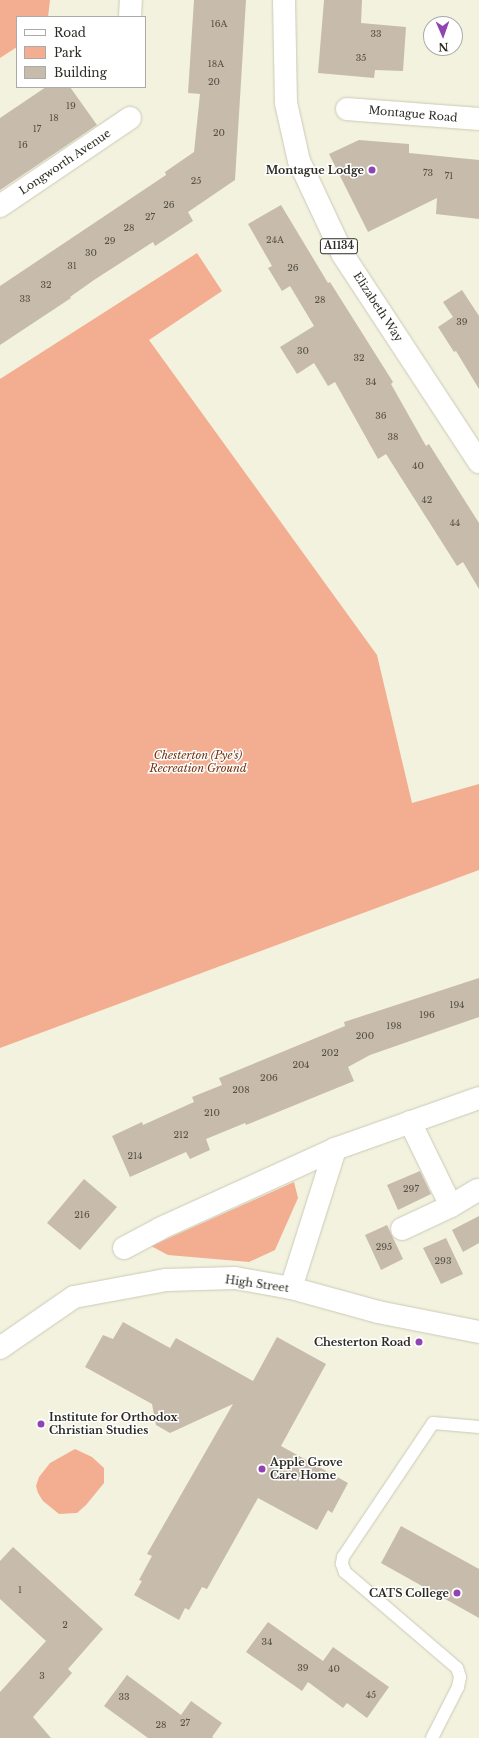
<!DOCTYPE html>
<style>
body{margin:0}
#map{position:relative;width:479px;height:1738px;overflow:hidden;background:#f3f2de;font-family:"Libre Baskerville",serif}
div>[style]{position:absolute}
.green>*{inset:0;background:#f3ae91}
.building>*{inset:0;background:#c7bbab}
.roads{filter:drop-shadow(0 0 1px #cbcab7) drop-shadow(0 0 1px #cbcab7)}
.service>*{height:12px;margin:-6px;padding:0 6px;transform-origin:6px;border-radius:6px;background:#fff}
.minor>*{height:22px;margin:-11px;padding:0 11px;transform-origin:11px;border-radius:11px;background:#fff}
.tertiary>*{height:22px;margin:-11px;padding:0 11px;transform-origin:11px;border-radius:11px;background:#fff}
.primary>*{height:22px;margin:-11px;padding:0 11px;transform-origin:11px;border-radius:11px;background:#fff}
.dots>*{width:11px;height:11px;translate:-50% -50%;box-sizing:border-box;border:2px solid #fff;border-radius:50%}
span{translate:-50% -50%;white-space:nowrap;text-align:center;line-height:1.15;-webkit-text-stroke:3px #fff;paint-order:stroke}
.number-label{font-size:9px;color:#534f46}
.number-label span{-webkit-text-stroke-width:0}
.shield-label span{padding:1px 3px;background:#fff;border:1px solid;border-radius:3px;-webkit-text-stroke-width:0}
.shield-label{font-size:10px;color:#2c2b24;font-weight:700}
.street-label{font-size:11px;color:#2c2b24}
.poi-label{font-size:11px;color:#2c2b24;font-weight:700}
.right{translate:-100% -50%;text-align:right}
.left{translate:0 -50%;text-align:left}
.park-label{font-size:11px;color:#743210;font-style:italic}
.legend{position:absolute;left:16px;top:16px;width:130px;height:72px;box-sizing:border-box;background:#fff;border:1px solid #abaaa7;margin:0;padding:5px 7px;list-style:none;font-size:12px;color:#2c2b24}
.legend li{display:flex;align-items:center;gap:8px;height:20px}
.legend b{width:20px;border:1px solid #abaaa7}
.north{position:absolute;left:423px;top:16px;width:40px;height:40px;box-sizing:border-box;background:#fff;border:1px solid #abaaa7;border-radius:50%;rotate:178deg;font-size:11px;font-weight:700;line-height:16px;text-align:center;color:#2c2b24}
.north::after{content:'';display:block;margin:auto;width:14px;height:18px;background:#9143b3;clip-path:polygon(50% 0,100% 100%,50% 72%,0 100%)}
</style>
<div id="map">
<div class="green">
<div style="clip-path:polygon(0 0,50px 0,48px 17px,17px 17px,17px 47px,0 58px)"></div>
<div style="clip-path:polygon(197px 253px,222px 291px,149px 340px,377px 655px,412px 803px,479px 784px,479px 870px,0 1048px,0 379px)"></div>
<div style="clip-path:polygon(294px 1182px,298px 1198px,275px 1250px,249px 1262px,168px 1255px,151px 1246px)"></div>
<div style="clip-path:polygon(75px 1449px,92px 1457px,104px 1468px,104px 1483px,86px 1505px,77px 1513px,59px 1514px,43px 1501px,38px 1493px,36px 1486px,39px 1477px,50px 1463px)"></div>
</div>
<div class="building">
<div style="clip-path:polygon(194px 0,246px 0,235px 180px,188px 212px,193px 221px,155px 246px,153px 242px,94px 280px,70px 297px,71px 298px,0 345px,0 286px,166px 175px,165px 172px,194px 152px,200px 94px,188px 93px)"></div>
<div style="clip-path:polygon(324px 0,362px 0,361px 23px,406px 27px,403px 71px,375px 70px,374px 78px,318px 73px)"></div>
<div style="clip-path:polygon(46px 87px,70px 87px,97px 125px,0 190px,0 118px)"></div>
<div style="clip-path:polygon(359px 140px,409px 144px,409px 153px,479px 160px,479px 219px,436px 214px,437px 198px,368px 232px,329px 154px)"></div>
<div style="clip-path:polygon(281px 205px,328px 283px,330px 282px,393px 382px,391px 384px,426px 446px,429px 444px,479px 523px,479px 589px,463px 562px,457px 566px,386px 454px,378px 459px,335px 382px,328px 386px,314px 363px,297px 374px,280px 347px,314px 326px,290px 286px,282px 291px,268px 268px,272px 266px,248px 224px)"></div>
<div style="clip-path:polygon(462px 290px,479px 316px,479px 389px,456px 351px,454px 352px,438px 327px,453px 317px,443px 302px)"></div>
<div style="clip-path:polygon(479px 978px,479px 1017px,370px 1055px,348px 1067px,354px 1081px,246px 1125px,245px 1123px,206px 1139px,210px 1150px,190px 1159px,186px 1152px,130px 1177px,112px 1136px,142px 1122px,143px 1125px,194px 1102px,192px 1097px,222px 1085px,219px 1078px,345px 1026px,344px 1022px)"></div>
<div style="clip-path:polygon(420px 1171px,431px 1194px,398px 1210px,387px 1185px)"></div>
<div style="clip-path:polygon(84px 1179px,117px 1207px,80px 1250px,47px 1223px)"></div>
<div style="clip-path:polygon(479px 1216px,479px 1243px,463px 1252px,452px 1230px)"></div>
<div style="clip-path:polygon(387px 1225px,403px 1259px,381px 1270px,365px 1235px)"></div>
<div style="clip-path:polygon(446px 1238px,463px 1274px,441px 1284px,423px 1248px)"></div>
<div style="clip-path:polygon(123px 1322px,170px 1348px,176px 1338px,253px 1381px,277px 1337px,326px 1364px,281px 1446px,348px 1483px,332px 1513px,328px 1510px,317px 1530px,258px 1498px,207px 1589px,202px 1587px,189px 1610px,185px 1608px,179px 1620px,134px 1595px,142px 1581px,139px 1580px,152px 1556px,147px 1554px,233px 1404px,170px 1433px,156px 1425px,152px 1404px,85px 1367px,103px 1335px,113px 1339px)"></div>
<div style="clip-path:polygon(401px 1526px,479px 1569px,479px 1618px,381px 1563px)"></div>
<div style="clip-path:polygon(13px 1547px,103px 1629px,68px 1669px,72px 1673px,33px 1717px,51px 1738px,0 1738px,0 1692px,46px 1641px,0 1599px,0 1561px)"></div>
<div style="clip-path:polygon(268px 1622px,323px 1661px,333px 1647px,389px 1687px,367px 1718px,347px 1703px,343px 1708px,308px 1682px,302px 1691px,246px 1652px)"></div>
<div style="clip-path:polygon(127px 1675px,181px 1715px,191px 1701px,222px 1723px,212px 1737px,214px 1738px,148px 1738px,104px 1706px)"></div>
</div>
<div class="roads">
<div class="service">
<div style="left:432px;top:1738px;width:57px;rotate:-63deg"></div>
<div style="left:458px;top:1687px;width:10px;rotate:-79deg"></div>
<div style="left:460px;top:1677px;width:9px;rotate:-108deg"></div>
<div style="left:457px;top:1668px;width:148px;rotate:-139.4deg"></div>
<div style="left:345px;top:1572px;width:9px;rotate:-111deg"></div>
<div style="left:342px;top:1564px;width:7px;rotate:-82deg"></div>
<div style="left:343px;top:1557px;width:161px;rotate:-56.1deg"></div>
<div style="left:433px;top:1423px;width:46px;rotate:5deg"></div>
</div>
<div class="minor">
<div style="left:130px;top:17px;width:17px;rotate:-87deg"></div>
<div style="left:347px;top:109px;width:132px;rotate:4.3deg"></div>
<div style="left:0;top:206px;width:157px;rotate:-34.1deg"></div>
<div style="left:410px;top:1122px;width:93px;rotate:64deg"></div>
<div style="left:402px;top:1229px;width:54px;rotate:-25.1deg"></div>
<div style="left:451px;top:1206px;width:31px;rotate:-31deg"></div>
<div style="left:124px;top:1248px;width:40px;rotate:-28deg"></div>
<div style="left:159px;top:1229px;width:193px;rotate:-24.4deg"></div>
<div style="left:335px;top:1149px;width:153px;rotate:-19.5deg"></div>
<div style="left:291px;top:1288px;width:146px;rotate:-72.4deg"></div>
</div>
<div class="tertiary">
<div style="left:0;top:1348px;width:90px;rotate:-34.6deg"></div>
<div style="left:74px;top:1297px;width:94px;rotate:-10.5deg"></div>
<div style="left:166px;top:1280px;width:69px;rotate:-1.7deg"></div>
<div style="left:235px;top:1278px;width:57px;rotate:10.1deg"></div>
<div style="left:291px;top:1288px;width:90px;rotate:15.4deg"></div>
<div style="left:378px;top:1312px;width:103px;rotate:11.2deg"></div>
</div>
<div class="primary">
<div style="left:284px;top:0;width:103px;rotate:88.9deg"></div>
<div style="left:286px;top:103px;width:59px;rotate:77.4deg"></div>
<div style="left:299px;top:161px;width:104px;rotate:64.9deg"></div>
<div style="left:343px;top:255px;width:248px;rotate:56.7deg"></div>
</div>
</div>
<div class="dots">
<div style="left:372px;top:170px;background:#9143b3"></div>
<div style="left:419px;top:1342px;background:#9143b3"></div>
<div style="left:41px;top:1424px;background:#9143b3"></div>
<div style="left:262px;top:1469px;background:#9143b3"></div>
<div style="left:457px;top:1593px;background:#9143b3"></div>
</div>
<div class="number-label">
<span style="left:219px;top:24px">16A</span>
<span style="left:376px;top:34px">33</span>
<span style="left:361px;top:58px">35</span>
<span style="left:216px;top:64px">18A</span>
<span style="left:214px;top:82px">20</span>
<span style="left:71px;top:106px">19</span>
<span style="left:54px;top:118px">18</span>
<span style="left:37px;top:129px">17</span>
<span style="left:219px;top:133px">20</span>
<span style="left:23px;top:145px">16</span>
<span style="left:428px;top:173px">73</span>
<span style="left:449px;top:176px">71</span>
<span style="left:196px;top:181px">25</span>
<span style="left:169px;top:205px">26</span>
<span style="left:150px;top:217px">27</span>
<span style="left:129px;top:228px">28</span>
<span style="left:275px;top:240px">24A</span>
<span style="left:110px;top:241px">29</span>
<span style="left:91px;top:253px">30</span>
<span style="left:72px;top:266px">31</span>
<span style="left:293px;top:268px">26</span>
<span style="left:46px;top:285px">32</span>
<span style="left:25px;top:299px">33</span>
<span style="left:320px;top:300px">28</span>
<span style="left:462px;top:322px">39</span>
<span style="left:303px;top:351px">30</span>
<span style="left:359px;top:358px">32</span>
<span style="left:371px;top:382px">34</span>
<span style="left:381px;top:416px">36</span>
<span style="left:393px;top:437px">38</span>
<span style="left:418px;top:466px">40</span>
<span style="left:427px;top:500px">42</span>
<span style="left:455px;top:523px">44</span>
<span style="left:457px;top:1005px">194</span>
<span style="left:427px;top:1015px">196</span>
<span style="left:394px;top:1026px">198</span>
<span style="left:365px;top:1036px">200</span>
<span style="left:330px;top:1053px">202</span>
<span style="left:301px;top:1065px">204</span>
<span style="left:269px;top:1078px">206</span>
<span style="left:241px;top:1090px">208</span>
<span style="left:212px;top:1113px">210</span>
<span style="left:181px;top:1135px">212</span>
<span style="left:135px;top:1156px">214</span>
<span style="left:411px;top:1189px">297</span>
<span style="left:82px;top:1215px">216</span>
<span style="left:384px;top:1247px">295</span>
<span style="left:443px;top:1261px">293</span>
<span style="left:20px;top:1590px">1</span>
<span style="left:65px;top:1625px">2</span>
<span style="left:267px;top:1642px">34</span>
<span style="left:303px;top:1668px">39</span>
<span style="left:334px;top:1669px">40</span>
<span style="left:42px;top:1676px">3</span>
<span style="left:371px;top:1695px">45</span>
<span style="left:124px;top:1697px">33</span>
<span style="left:185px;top:1723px">27</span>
<span style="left:161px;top:1725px">28</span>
</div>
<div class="shield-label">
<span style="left:339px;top:246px">A1134</span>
</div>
<div class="street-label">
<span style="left:413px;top:114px;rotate:5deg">Montague Road</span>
<span style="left:65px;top:162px;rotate:-34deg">Longworth Avenue</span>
<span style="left:378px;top:307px;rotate:57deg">Elizabeth Way</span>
<span style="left:257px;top:1284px;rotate:8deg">High Street</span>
</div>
<div class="poi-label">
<span class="right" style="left:364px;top:170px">Montague Lodge</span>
<span class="right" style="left:411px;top:1342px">Chesterton Road</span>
<span class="left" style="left:49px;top:1424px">Institute for Orthodox<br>Christian Studies</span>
<span class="left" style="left:270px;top:1469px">Apple Grove<br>Care Home</span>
<span class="right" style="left:449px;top:1593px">CATS College</span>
</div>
<div class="park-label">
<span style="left:198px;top:762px">Chesterton (Pye's)<br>Recreation Ground</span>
</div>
<ul class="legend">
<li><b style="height:5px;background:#fff"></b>Road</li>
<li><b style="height:11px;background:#f3ae91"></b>Park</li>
<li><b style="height:11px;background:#c7bbab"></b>Building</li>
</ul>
<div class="north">N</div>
</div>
